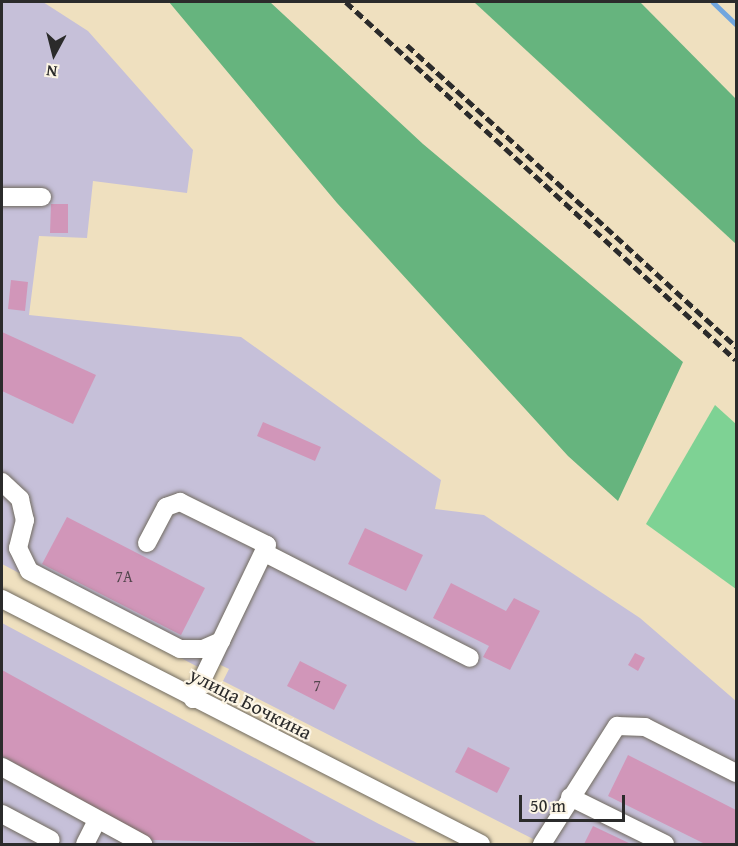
<!DOCTYPE html>
<meta charset="utf-8">
<style>
body{margin:0}
#map{position:relative;width:738px;height:846px;overflow:hidden;background:#efe0bf;font-family:"Gentium Book Plus",serif}
div>[style]{position:absolute}
.industrial>*{inset:0;background:#c6c0d9}
.green>*{inset:0;background:#7ed294}
.forest>*{inset:0;background:#66b47e}
.stream>*{height:4.5px;margin:-2.25px;padding:0 2.25px;transform-origin:2.25px;border-radius:2.25px;background:#71a6de}
.building>*{inset:0;background:#d196b9}
.roads{filter:drop-shadow(0 0 2px #706a5f) drop-shadow(0 0 2px #706a5f)}
.minor>*{height:18px;margin:-9px;padding:0 9px;transform-origin:9px;border-radius:9px;background:#fff}
.rail>*{height:4.5px;margin-top:-2.25px;transform-origin:0;background:repeating-linear-gradient(90deg,#2b2b2b 0 9px,transparent 0 13.5px)}
span{translate:-50% -50%;white-space:nowrap;text-align:center;line-height:1.15;-webkit-text-stroke:4.5px #fcf5e5;paint-order:stroke}
.number-label{font-size:16px;color:#54464e}
.number-label span{-webkit-text-stroke-width:0}
.street-label{font-size:20px;color:#2b2b2b}
.frame{position:absolute;inset:0;border:3px solid #2b2b2b;pointer-events:none}
.north{position:absolute;left:24px;top:24px;width:60px;height:60px;-webkit-text-stroke:4px #fcf5e5;paint-order:stroke;rotate:187deg;font-size:16px;font-weight:700;line-height:24px;text-align:center;color:#2b2b2b}
.north::after{content:'';display:block;margin:auto;width:21px;height:27px;background:#2b2b2b;clip-path:polygon(50% 0,100% 100%,50% 72%,0 100%)}
.scale{position:absolute;left:519px;top:795px;width:106px;height:27px;box-sizing:border-box;border:3px solid #2b2b2b;border-top:0;padding-left:8px;font-size:18px;line-height:21px;white-space:nowrap;color:#2b2b2b;-webkit-text-stroke:4px #fcf5e5;paint-order:stroke}
</style>
<div id="map">
<div class="industrial">
<div style="clip-path:polygon(2px 2px,43px 2px,88px 31px,193px 150px,187px 193px,93px 181px,87px 238px,39px 236px,29px 315px,241px 337px,441px 480px,435px 509px,484px 515px,640px 618px,736px 701px,736px 844px,543px 844px,223px 681px,229px 669px,206px 658px,200px 668px,2px 564px)"></div>
<div style="clip-path:polygon(2px 623px,379px 824px,419px 844px,2px 844px)"></div>
</div>
<div class="green">
<div style="clip-path:polygon(715px 405px,736px 424px,736px 589px,646px 524px)"></div>
</div>
<div class="forest">
<div style="clip-path:polygon(169px 2px,270px 2px,423px 144px,683px 362px,618px 501px,568px 456px,337px 203px)"></div>
<div style="clip-path:polygon(474px 2px,640px 2px,736px 99px,736px 244px)"></div>
</div>
<div class="stream">
<div style="left:713px;top:2px;width:32px;rotate:44deg"></div>
</div>
<div class="building">
<div style="clip-path:polygon(51px 204px,68px 204px,68px 233px,50px 233px)"></div>
<div style="clip-path:polygon(11px 280px,28px 282px,25px 311px,8px 309px)"></div>
<div style="clip-path:polygon(2px 332px,96px 375px,73px 424px,2px 391px)"></div>
<div style="clip-path:polygon(263px 422px,321px 447px,315px 461px,257px 436px)"></div>
<div style="clip-path:polygon(67px 517px,205px 588px,181px 635px,42px 564px)"></div>
<div style="clip-path:polygon(365px 528px,423px 555px,406px 591px,348px 564px)"></div>
<div style="clip-path:polygon(451px 583px,506px 611px,514px 598px,540px 611px,510px 670px,483px 657px,489px 646px,433px 618px)"></div>
<div style="clip-path:polygon(635px 653px,645px 658px,638px 671px,628px 665px)"></div>
<div style="clip-path:polygon(300px 661px,347px 685px,334px 710px,287px 686px)"></div>
<div style="clip-path:polygon(2px 670px,318px 844px,153px 840px,2px 756px)"></div>
<div style="clip-path:polygon(468px 747px,510px 768px,497px 793px,455px 772px)"></div>
<div style="clip-path:polygon(628px 755px,736px 810px,736px 844px,705px 844px,608px 796px)"></div>
<div style="clip-path:polygon(593px 826px,631px 844px,584px 844px)"></div>
</div>
<div class="roads">
<div class="minor">
<div style="left:2px;top:197px;width:40px"></div>
<div style="left:2px;top:482px;width:25px;rotate:43deg"></div>
<div style="left:20px;top:499px;width:22px;rotate:77deg"></div>
<div style="left:25px;top:520px;width:29px;rotate:104deg"></div>
<div style="left:18px;top:548px;width:25px;rotate:64deg"></div>
<div style="left:29px;top:571px;width:170px;rotate:27.3deg"></div>
<div style="left:180px;top:649px;width:23px"></div>
<div style="left:203px;top:649px;width:20px;rotate:-24deg"></div>
<div style="left:147px;top:543px;width:41px;rotate:-62.2deg"></div>
<div style="left:166px;top:507px;width:15px;rotate:-20deg"></div>
<div style="left:180px;top:502px;width:97px;rotate:26.3deg"></div>
<div style="left:267px;top:545px;width:171px;rotate:115.7deg"></div>
<div style="left:265px;top:553px;width:230px;rotate:27.1deg"></div>
<div style="left:2px;top:599px;width:538px;rotate:27.09deg"></div>
<div style="left:2px;top:767px;width:161px;rotate:28.6deg"></div>
<div style="left:570px;top:797px;width:106px;rotate:26.3deg"></div>
<div style="left:2px;top:814px;width:55px;rotate:28deg"></div>
<div style="left:85px;top:844px;width:27px;rotate:-63deg"></div>
<div style="left:542px;top:844px;width:140px;rotate:-57.6deg"></div>
<div style="left:617px;top:726px;width:28px;rotate:2deg"></div>
<div style="left:645px;top:727px;width:102px;rotate:26.8deg"></div>
</div>
</div>
<div class="rail">
<div style="left:346px;top:2px;width:529px;rotate:42.55deg"></div>
<div style="left:407px;top:45px;width:447px;rotate:42.5deg"></div>
</div>
<div class="number-label">
<span style="left:124px;top:576px">7А</span>
<span style="left:317px;top:685px">7</span>
</div>
<div class="street-label">
<span style="left:251px;top:703px;rotate:27deg">улица Бочкина</span>
</div>
<div class="frame"></div>
<div class="north">N</div>
<div class="scale">50 m</div>
</div>
